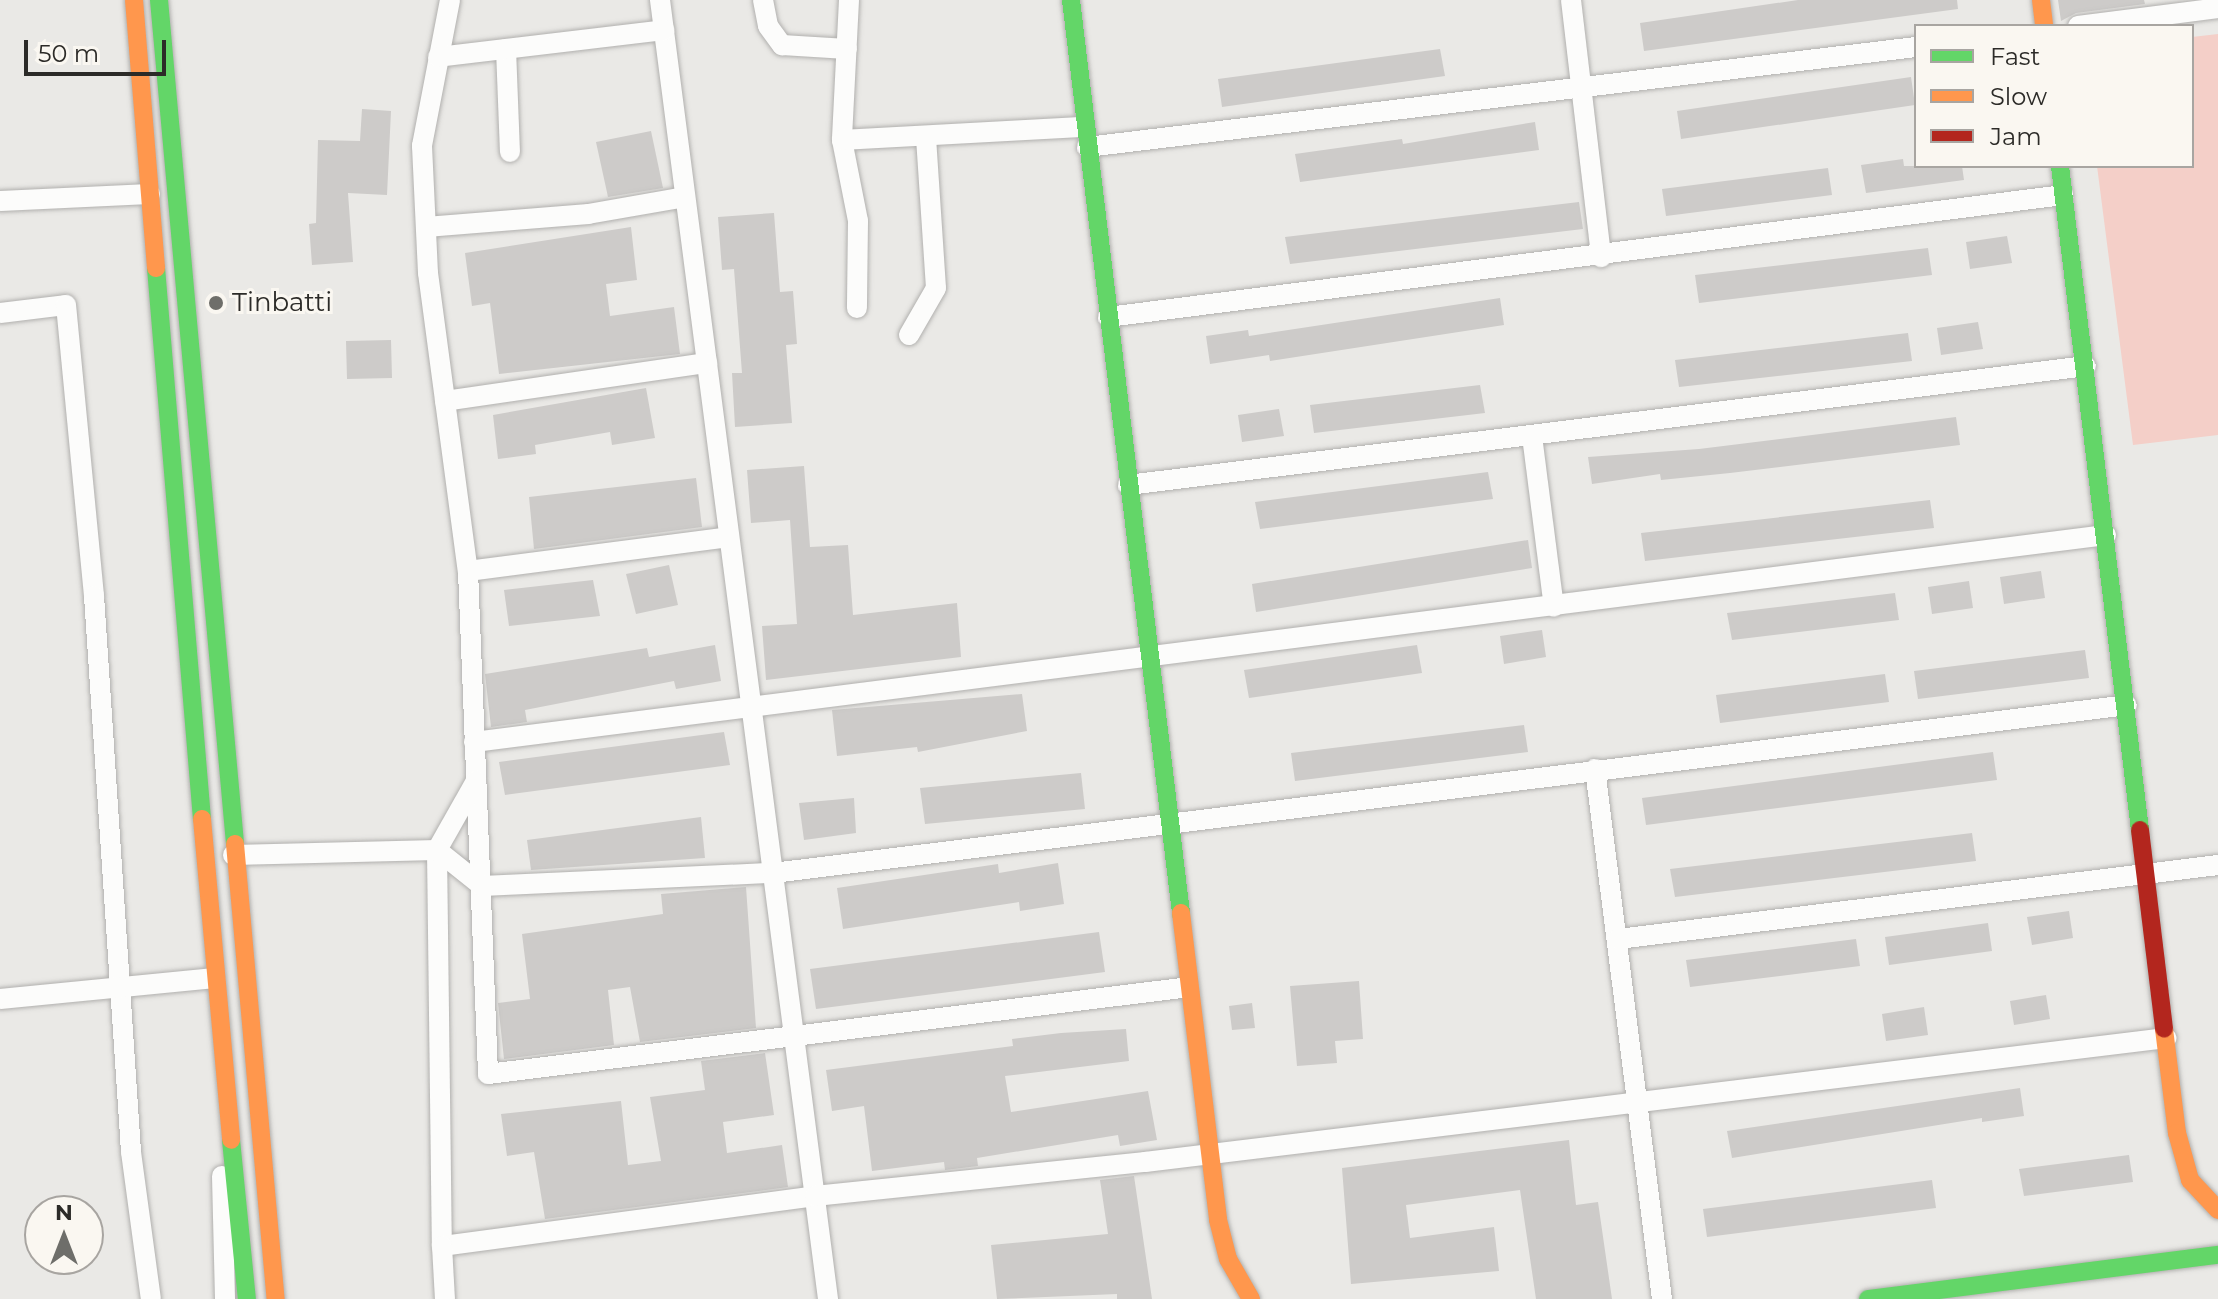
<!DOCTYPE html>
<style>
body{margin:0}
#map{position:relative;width:2218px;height:1299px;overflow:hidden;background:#eae9e6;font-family:Montserrat,sans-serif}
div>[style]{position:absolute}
.green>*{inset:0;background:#f4cfc8}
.building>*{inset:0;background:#cdcbc9}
.roads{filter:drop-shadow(0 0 2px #b1b0ae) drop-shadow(0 0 2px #b1b0ae)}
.street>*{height:20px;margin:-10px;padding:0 10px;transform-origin:10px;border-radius:10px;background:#fcfcfb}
.fast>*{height:18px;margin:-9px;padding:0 9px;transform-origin:9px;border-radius:9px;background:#63d668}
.slow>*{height:18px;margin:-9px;padding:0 9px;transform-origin:9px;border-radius:9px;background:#ff974d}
.jam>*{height:18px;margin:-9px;padding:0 9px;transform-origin:9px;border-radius:9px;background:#b3261e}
.dots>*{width:22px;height:22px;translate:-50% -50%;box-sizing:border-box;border:4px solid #faf7f1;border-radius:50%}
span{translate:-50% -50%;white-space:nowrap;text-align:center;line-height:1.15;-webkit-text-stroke:6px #faf7f1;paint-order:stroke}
.poi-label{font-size:26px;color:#2c2b28}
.left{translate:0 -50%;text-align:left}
.legend{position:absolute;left:1914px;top:24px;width:280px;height:144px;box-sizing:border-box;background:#faf7f1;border:2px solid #a8a5a1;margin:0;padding:10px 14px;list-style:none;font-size:24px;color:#2c2b28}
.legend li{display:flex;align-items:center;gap:16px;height:40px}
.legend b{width:40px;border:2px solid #a8a5a1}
.north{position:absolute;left:24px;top:1195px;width:80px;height:80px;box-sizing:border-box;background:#faf7f1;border:2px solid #a8a5a1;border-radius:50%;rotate:0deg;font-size:22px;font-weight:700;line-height:32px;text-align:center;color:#2c2b28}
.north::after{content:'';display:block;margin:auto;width:28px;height:36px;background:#6e6e6a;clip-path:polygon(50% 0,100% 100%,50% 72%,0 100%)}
.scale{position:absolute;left:24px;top:40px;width:142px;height:36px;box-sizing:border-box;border:4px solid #2c2b28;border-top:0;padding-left:10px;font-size:24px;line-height:28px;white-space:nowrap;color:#2c2b28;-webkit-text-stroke:6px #faf7f1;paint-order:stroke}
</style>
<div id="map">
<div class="green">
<div style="clip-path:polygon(2218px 34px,2218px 435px,2133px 445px,2097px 166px,2192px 166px,2192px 37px)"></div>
</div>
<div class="building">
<div style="clip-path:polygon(1798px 0,1957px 0,1958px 9px,1644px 51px,1640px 23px)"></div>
<div style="clip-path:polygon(2058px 0,2144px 0,2145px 4px,2076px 13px,2061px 21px)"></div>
<div style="clip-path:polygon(1440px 49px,1445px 76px,1222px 107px,1218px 79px)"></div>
<div style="clip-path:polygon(1911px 77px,1915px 105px,1681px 139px,1677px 111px)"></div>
<div style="clip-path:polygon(362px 109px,391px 111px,387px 195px,348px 193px,353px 262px,312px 265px,309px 224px,316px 223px,318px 140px,360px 141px)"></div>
<div style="clip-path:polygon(1535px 122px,1539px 150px,1300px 182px,1295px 154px,1402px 139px,1403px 144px)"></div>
<div style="clip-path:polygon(651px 131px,663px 188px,608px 197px,596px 142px)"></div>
<div style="clip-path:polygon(1903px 159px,1904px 166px,1962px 166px,1964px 180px,1866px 193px,1861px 165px)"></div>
<div style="clip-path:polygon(1828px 168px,1832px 195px,1666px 216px,1662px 189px)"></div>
<div style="clip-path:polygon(1579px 202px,1583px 229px,1290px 264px,1285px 237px)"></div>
<div style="clip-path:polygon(774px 213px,780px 292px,793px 291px,797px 344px,786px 345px,792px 423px,735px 427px,732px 373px,742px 373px,734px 269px,722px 270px,718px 217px)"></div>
<div style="clip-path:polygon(631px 227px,637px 280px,606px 284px,610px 316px,674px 307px,680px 354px,499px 374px,490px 303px,472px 306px,465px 253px)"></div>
<div style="clip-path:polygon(2007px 236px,2012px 263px,1970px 269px,1966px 242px)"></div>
<div style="clip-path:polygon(1928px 248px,1932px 275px,1699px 303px,1695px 275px)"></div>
<div style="clip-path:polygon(1500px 298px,1504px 325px,1270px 361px,1269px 355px,1210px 364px,1206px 336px,1248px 330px,1249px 336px)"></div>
<div style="clip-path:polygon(1978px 322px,1983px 349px,1941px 355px,1937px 328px)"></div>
<div style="clip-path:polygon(1908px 333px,1912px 361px,1679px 387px,1675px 360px)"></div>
<div style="clip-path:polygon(391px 340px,392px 378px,347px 379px,346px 341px)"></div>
<div style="clip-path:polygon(1480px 385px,1485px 413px,1314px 433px,1310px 405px)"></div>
<div style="clip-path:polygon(646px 388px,655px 438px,612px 445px,610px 432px,535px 445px,536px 454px,498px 459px,493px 415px)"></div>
<div style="clip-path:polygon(1279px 409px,1284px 436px,1242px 442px,1238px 415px)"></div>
<div style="clip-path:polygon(1956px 417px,1960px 445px,1730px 473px,1661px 480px,1660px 474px,1592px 484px,1588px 457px,1699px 449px)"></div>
<div style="clip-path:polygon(804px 466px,810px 547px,848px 545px,853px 615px,957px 603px,961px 657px,766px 680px,762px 626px,797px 624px,790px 520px,751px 523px,747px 470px)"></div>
<div style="clip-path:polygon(1488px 472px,1493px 499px,1260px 529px,1255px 502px)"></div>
<div style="clip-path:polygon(696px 478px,702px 527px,534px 549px,529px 497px)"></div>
<div style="clip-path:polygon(1930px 500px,1934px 528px,1645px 561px,1641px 533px)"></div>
<div style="clip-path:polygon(1528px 540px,1532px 568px,1256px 612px,1252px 584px)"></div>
<div style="clip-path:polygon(669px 565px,678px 605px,636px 614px,626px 574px)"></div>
<div style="clip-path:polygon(2041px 571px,2045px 598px,2004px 604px,2000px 577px)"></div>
<div style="clip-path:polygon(593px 580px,600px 616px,509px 626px,504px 590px)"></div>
<div style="clip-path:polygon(1969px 581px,1973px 608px,1932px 614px,1928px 587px)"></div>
<div style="clip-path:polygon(1895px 593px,1899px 620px,1732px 640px,1727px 613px)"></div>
<div style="clip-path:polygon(1542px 630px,1546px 657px,1504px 664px,1500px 636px)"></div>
<div style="clip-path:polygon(715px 645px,721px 681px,676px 689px,674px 681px,525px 710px,527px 722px,491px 727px,485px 674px,647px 648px,649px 657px)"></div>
<div style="clip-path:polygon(1417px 645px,1422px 673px,1249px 698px,1244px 670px)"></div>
<div style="clip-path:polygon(2085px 650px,2089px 678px,1918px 699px,1914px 671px)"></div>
<div style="clip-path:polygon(1885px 674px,1889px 702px,1720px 723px,1716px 695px)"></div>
<div style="clip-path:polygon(1022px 694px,1027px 731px,918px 752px,917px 747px,837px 756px,832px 710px)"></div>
<div style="clip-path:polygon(1524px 725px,1528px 752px,1295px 781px,1291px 753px)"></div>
<div style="clip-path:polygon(724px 732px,730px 765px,505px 795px,499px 762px)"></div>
<div style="clip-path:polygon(1993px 752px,1997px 780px,1646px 825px,1642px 798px)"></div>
<div style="clip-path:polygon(1081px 773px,1085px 809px,925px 824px,920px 788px)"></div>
<div style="clip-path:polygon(854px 798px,856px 833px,804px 840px,799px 803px)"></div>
<div style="clip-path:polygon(701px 817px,705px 858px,531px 870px,527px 840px)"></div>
<div style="clip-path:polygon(1972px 833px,1976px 861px,1675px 897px,1670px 869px)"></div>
<div style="clip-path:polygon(1058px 863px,1064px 904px,1020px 911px,1019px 902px,843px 929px,837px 888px,998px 864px,999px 873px)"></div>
<div style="clip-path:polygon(746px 887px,756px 1028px,640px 1042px,630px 987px,608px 990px,614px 1045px,504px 1059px,498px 1003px,530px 999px,522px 934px,663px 914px,661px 894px)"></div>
<div style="clip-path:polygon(2069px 911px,2073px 938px,2032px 945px,2027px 917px)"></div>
<div style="clip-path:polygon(1988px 923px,1992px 951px,1889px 965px,1885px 937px)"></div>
<div style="clip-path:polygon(1099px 932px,1105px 972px,816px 1009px,810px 969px)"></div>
<div style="clip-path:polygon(1856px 939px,1860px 966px,1690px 987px,1686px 960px)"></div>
<div style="clip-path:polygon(1359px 981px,1363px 1039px,1335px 1041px,1337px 1063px,1297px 1066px,1290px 986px)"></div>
<div style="clip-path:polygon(2046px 995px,2050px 1019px,2014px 1025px,2010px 1001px)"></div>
<div style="clip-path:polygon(1252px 1003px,1255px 1028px,1232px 1030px,1229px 1006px)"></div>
<div style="clip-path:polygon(1924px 1007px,1928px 1035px,1886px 1041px,1882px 1014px)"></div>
<div style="clip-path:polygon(1126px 1029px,1129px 1061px,1005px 1076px,1011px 1112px,1148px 1091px,1157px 1140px,1120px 1146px,1118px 1135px,977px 1158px,978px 1166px,945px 1170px,944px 1162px,872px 1171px,864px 1106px,832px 1111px,826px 1070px,1013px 1046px,1012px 1039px,1061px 1033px)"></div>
<div style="clip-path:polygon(765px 1053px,774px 1115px,723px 1122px,727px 1153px,782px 1145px,788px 1187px,545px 1219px,534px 1152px,507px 1156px,501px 1114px,621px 1101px,628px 1165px,661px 1161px,650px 1097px,705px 1090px,701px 1061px)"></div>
<div style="clip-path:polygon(2020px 1088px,2024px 1116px,1982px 1122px,1982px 1118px,1732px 1158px,1727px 1131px)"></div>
<div style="clip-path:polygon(1569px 1140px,1576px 1205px,1598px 1202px,1612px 1299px,1536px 1299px,1520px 1190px,1406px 1205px,1410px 1238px,1494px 1227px,1499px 1271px,1351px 1284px,1342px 1168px)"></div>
<div style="clip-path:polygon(2129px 1155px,2133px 1182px,2024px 1196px,2019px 1169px)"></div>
<div style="clip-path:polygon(1134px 1176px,1152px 1299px,1117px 1299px,1117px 1294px,997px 1299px,991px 1245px,1108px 1234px,1100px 1180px)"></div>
<div style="clip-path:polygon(1932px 1180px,1936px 1208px,1707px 1237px,1703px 1209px)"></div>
</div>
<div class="roads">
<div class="street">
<div style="left:450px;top:0;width:149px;rotate:100.9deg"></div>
<div style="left:422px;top:146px;width:127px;rotate:87.3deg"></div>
<div style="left:428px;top:273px;width:301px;rotate:82.4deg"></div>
<div style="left:468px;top:571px;width:503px;rotate:87.72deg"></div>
<div style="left:488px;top:1074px;width:706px;rotate:-7.07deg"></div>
<div style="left:660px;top:0;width:1310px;rotate:82.63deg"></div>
<div style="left:763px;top:0;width:26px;rotate:79deg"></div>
<div style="left:768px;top:26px;width:24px;rotate:54deg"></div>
<div style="left:782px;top:45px;width:65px;rotate:3.5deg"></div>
<div style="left:849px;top:0;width:140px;rotate:92.9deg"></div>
<div style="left:842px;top:140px;width:83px;rotate:78.8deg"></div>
<div style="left:858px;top:221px;width:87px;rotate:90.7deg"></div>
<div style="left:1571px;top:0;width:259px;rotate:83.3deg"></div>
<div style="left:2078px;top:26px;width:141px;rotate:-7.3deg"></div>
<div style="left:506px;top:49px;width:103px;rotate:87.8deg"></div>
<div style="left:438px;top:57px;width:228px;rotate:-6.8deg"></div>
<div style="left:842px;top:140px;width:243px;rotate:-3.1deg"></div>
<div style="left:1087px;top:147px;width:835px;rotate:-6.88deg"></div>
<div style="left:0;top:201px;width:150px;rotate:-2.7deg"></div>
<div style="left:426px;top:227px;width:163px;rotate:-4.6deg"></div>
<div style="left:588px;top:214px;width:98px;rotate:-9.9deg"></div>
<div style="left:0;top:313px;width:66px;rotate:-6.9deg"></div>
<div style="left:66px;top:305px;width:292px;rotate:84.5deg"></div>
<div style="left:94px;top:596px;width:557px;rotate:86.19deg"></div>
<div style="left:131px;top:1152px;width:148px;rotate:82.3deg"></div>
<div style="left:1108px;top:317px;width:963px;rotate:-7.28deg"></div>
<div style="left:909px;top:335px;width:54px;rotate:-60.1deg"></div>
<div style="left:936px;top:288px;width:152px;rotate:-93.8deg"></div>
<div style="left:445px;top:401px;width:265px;rotate:-8.3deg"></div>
<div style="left:1532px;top:436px;width:172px;rotate:82.7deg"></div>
<div style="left:1128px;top:485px;width:965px;rotate:-7.08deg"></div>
<div style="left:468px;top:571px;width:263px;rotate:-7.4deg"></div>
<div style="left:474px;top:742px;width:1645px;rotate:-7.23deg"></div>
<div style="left:1595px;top:769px;width:534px;rotate:82.8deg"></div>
<div style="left:476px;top:781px;width:79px;rotate:119.5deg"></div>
<div style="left:437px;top:850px;width:396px;rotate:89.3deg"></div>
<div style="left:442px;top:1246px;width:376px;rotate:-7.6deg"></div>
<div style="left:815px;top:1196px;width:332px;rotate:-5.9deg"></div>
<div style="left:1145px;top:1162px;width:1029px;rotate:-6.92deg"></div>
<div style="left:233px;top:855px;width:204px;rotate:-1.4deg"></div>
<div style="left:437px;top:850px;width:58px;rotate:38.7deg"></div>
<div style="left:482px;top:886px;width:291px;rotate:-2.6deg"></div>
<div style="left:773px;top:873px;width:1364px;rotate:-7.07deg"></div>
<div style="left:1618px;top:939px;width:605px;rotate:-7.03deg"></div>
<div style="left:0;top:999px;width:216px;rotate:-5.6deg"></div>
<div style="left:222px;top:1176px;width:123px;rotate:88.6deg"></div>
<div style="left:442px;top:1246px;width:53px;rotate:86.8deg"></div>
</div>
<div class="fast">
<div style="left:159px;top:0;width:847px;rotate:84.85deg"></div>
<div style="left:1071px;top:0;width:920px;rotate:83.13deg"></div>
<div style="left:2060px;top:166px;width:669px;rotate:83.13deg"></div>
<div style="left:156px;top:268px;width:553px;rotate:85.23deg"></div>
<div style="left:231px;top:1140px;width:160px;rotate:84.3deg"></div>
<div style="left:1868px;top:1299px;width:353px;rotate:-7.2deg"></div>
</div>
<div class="slow">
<div style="left:134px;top:0;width:269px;rotate:85.3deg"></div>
<div style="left:2041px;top:0;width:26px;rotate:83deg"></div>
<div style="left:202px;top:819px;width:322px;rotate:84.8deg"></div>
<div style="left:235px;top:844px;width:457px;rotate:84.9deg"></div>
<div style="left:1181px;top:913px;width:309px;rotate:83.1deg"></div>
<div style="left:1218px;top:1220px;width:40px;rotate:75.6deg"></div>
<div style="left:1228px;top:1259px;width:46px;rotate:60.1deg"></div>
<div style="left:2164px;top:1029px;width:105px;rotate:82.9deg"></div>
<div style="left:2177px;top:1133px;width:49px;rotate:74.5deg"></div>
<div style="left:2190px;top:1180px;width:41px;rotate:47deg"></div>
</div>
<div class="jam">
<div style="left:2140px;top:830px;width:200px;rotate:83.1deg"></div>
</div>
</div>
<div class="dots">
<div style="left:216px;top:303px;background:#6e6e6a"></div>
</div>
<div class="poi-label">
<span class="left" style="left:232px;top:303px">Tinbatti</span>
</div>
<ul class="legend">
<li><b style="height:10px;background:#63d668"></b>Fast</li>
<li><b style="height:10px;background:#ff974d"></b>Slow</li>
<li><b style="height:10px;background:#b3261e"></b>Jam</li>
</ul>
<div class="north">N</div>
<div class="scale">50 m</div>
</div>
